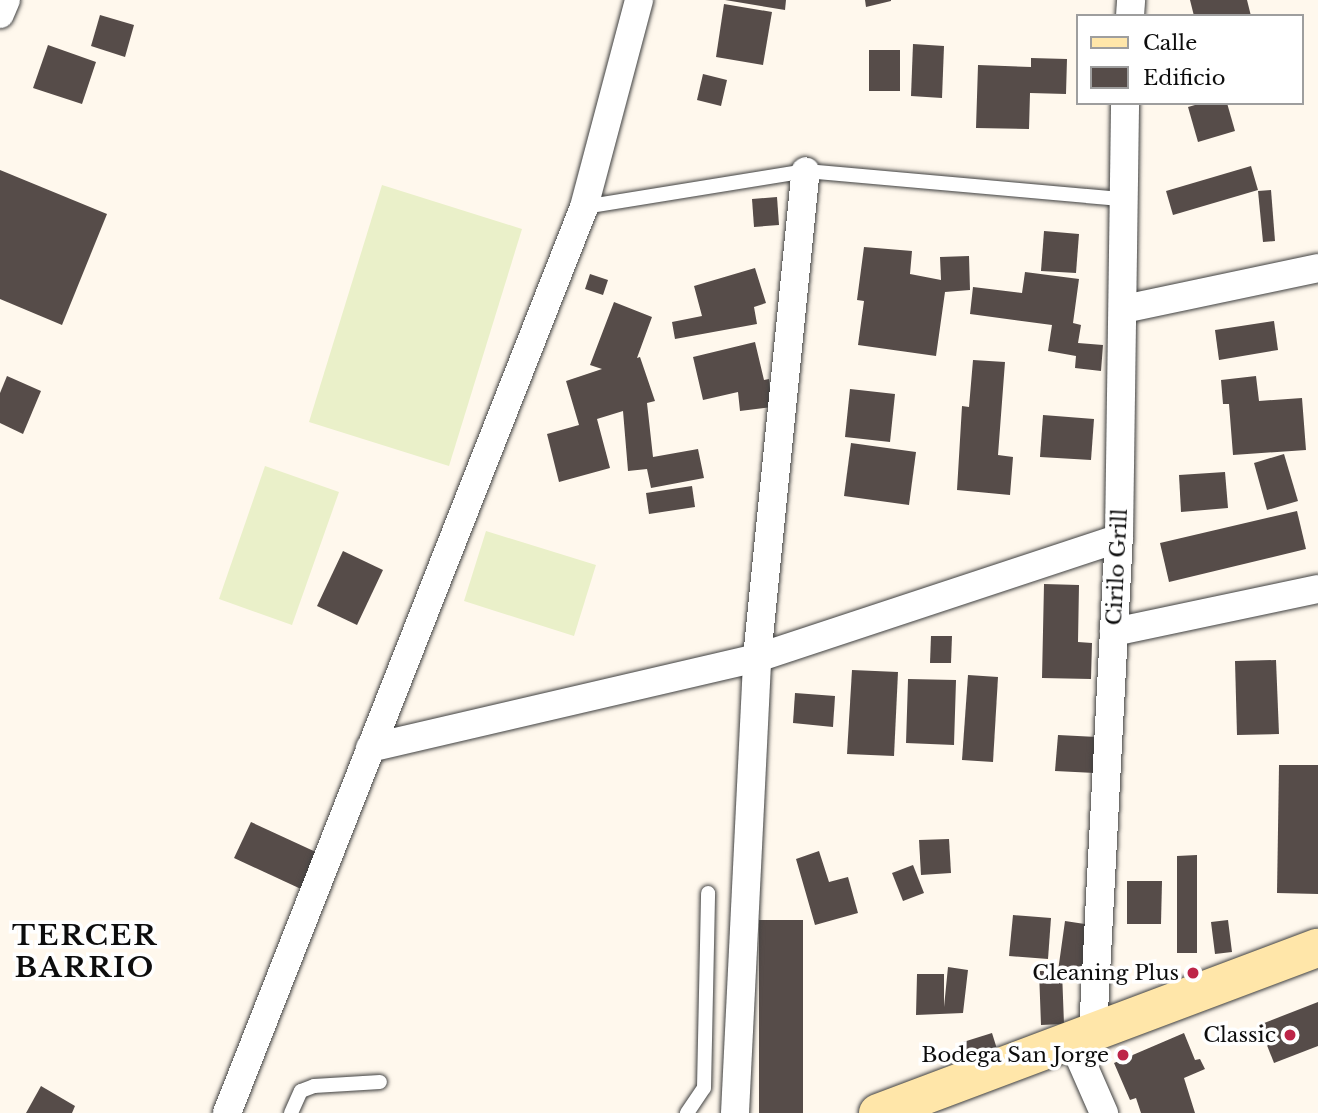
<!DOCTYPE html>
<style>
body{margin:0}
#map{position:relative;width:1318px;height:1113px;overflow:hidden;background:#fff8ed;font-family:"Libre Baskerville",serif}
div>[style]{position:absolute}
.pitch>*{inset:0;background:#eaf0c9}
.building>*{inset:0;background:#564c49}
.roads{filter:drop-shadow(0 0 2px #404040) drop-shadow(0 0 2px #404040)}
.service>*{height:14px;margin:-7px;padding:0 7px;transform-origin:7px;border-radius:7px;background:#fff}
.minor>*{height:28px;margin:-14px;padding:0 14px;transform-origin:14px;border-radius:14px;background:#fff}
.secondary>*{height:38px;margin:-19px;padding:0 19px;transform-origin:19px;border-radius:19px;background:#ffe6a9}
.dots>*{width:19px;height:19px;translate:-50% -50%;box-sizing:border-box;border:4px solid #fff;border-radius:50%}
span{translate:-50% -50%;white-space:nowrap;text-align:center;line-height:1.15;-webkit-text-stroke:7px #fff;paint-order:stroke}
.street-label{font-size:21px;color:#0d0d0d}
.poi-label{font-size:21px;color:#0d0d0d}
.right{translate:-100% -50%;text-align:right}
.district-label{font-size:28px;color:#0d0d0d;font-weight:700;letter-spacing:2px}
.legend{position:absolute;left:1076px;top:14px;width:228px;height:91px;box-sizing:border-box;background:#fff;border:2px solid #9e9e9e;margin:0;padding:9px 12px;list-style:none;font-size:21px;color:#0d0d0d}
.legend li{display:flex;align-items:center;gap:14px;height:35px}
.legend b{width:35px;border:2px solid #9e9e9e}
</style>
<div id="map">
<div class="pitch">
<div style="clip-path:polygon(382px 185px,522px 229px,449px 466px,309px 422px)"></div>
<div style="clip-path:polygon(265px 466px,339px 492px,292px 625px,219px 599px)"></div>
<div style="clip-path:polygon(486px 531px,596px 565px,574px 636px,464px 601px)"></div>
</div>
<div class="building">
<div style="clip-path:polygon(725px 0,786px 0,785px 10px)"></div>
<div style="clip-path:polygon(865px 0,891px 0,891px 1px,866px 7px)"></div>
<div style="clip-path:polygon(1190px 0,1247px 0,1251px 16px,1194px 16px)"></div>
<div style="clip-path:polygon(724px 4px,772px 12px,763px 65px,716px 57px)"></div>
<div style="clip-path:polygon(100px 15px,134px 25px,125px 57px,91px 46px)"></div>
<div style="clip-path:polygon(913px 44px,944px 46px,942px 98px,911px 96px)"></div>
<div style="clip-path:polygon(48px 45px,96px 62px,82px 104px,33px 88px)"></div>
<div style="clip-path:polygon(869px 50px,900px 50px,900px 91px,869px 91px)"></div>
<div style="clip-path:polygon(1031px 58px,1067px 59px,1066px 94px,1030px 93px,1029px 129px,976px 128px,978px 65px,1031px 67px)"></div>
<div style="clip-path:polygon(703px 74px,727px 80px,721px 106px,697px 100px)"></div>
<div style="clip-path:polygon(1202px 103px,1227px 103px,1235px 131px,1198px 142px,1188px 107px)"></div>
<div style="clip-path:polygon(1251px 166px,1258px 190px,1173px 215px,1166px 191px)"></div>
<div style="clip-path:polygon(0 170px,107px 214px,62px 325px,0 299px)"></div>
<div style="clip-path:polygon(1271px 190px,1275px 241px,1263px 242px,1258px 191px)"></div>
<div style="clip-path:polygon(777px 197px,779px 225px,754px 227px,752px 199px)"></div>
<div style="clip-path:polygon(1044px 231px,1079px 234px,1076px 273px,1041px 271px)"></div>
<div style="clip-path:polygon(864px 247px,912px 251px,910px 274px,941px 280px,940px 257px,969px 256px,970px 290px,945px 292px,936px 356px,858px 345px,864px 301px,857px 300px)"></div>
<div style="clip-path:polygon(755px 268px,766px 303px,754px 307px,757px 324px,675px 339px,672px 322px,702px 316px,694px 286px)"></div>
<div style="clip-path:polygon(1025px 272px,1079px 279px,1073px 323px,1081px 325px,1078px 343px,1103px 345px,1101px 371px,1075px 368px,1076px 356px,1048px 351px,1052px 325px,970px 314px,973px 287px,1022px 293px)"></div>
<div style="clip-path:polygon(590px 274px,608px 280px,603px 295px,585px 289px)"></div>
<div style="clip-path:polygon(614px 302px,652px 317px,637px 358px,640px 357px,655px 401px,647px 403px,653px 457px,698px 449px,704px 478px,651px 488px,647px 469px,628px 471px,623px 411px,597px 419px,610px 468px,559px 482px,547px 434px,579px 425px,566px 381px,602px 369px,590px 365px)"></div>
<div style="clip-path:polygon(1274px 321px,1278px 350px,1219px 360px,1215px 330px)"></div>
<div style="clip-path:polygon(755px 342px,764px 380px,769px 379px,772px 407px,740px 411px,738px 392px,703px 400px,693px 357px)"></div>
<div style="clip-path:polygon(973px 360px,1005px 362px,998px 455px,1013px 457px,1010px 495px,957px 490px,962px 406px,969px 407px)"></div>
<div style="clip-path:polygon(7px 376px,41px 391px,23px 434px,0 423px,0 393px)"></div>
<div style="clip-path:polygon(1256px 376px,1259px 401px,1302px 398px,1306px 450px,1233px 455px,1229px 404px,1223px 404px,1221px 380px)"></div>
<div style="clip-path:polygon(850px 389px,895px 394px,890px 442px,845px 437px)"></div>
<div style="clip-path:polygon(1043px 415px,1094px 419px,1091px 460px,1040px 457px)"></div>
<div style="clip-path:polygon(851px 443px,916px 452px,909px 505px,844px 496px)"></div>
<div style="clip-path:polygon(1284px 454px,1298px 501px,1267px 510px,1254px 463px)"></div>
<div style="clip-path:polygon(1225px 472px,1228px 508px,1181px 512px,1179px 475px)"></div>
<div style="clip-path:polygon(692px 486px,695px 507px,649px 514px,646px 493px)"></div>
<div style="clip-path:polygon(1297px 511px,1306px 549px,1169px 582px,1160px 543px)"></div>
<div style="clip-path:polygon(343px 551px,383px 570px,357px 625px,317px 606px)"></div>
<div style="clip-path:polygon(1044px 584px,1079px 585px,1078px 642px,1092px 643px,1091px 679px,1042px 678px)"></div>
<div style="clip-path:polygon(931px 636px,952px 636px,951px 663px,930px 663px)"></div>
<div style="clip-path:polygon(1276px 660px,1279px 734px,1237px 735px,1235px 661px)"></div>
<div style="clip-path:polygon(852px 670px,898px 672px,894px 756px,847px 754px)"></div>
<div style="clip-path:polygon(968px 675px,998px 677px,993px 762px,962px 760px)"></div>
<div style="clip-path:polygon(908px 679px,956px 680px,954px 745px,906px 743px)"></div>
<div style="clip-path:polygon(795px 693px,835px 696px,833px 727px,793px 723px)"></div>
<div style="clip-path:polygon(1058px 735px,1097px 737px,1095px 773px,1055px 771px)"></div>
<div style="clip-path:polygon(1279px 765px,1318px 765px,1318px 894px,1277px 893px)"></div>
<div style="clip-path:polygon(251px 822px,318px 853px,301px 889px,234px 858px)"></div>
<div style="clip-path:polygon(949px 839px,951px 873px,921px 875px,919px 840px)"></div>
<div style="clip-path:polygon(819px 851px,829px 882px,848px 877px,858px 913px,815px 925px,796px 859px)"></div>
<div style="clip-path:polygon(1197px 855px,1197px 953px,1177px 953px,1177px 856px)"></div>
<div style="clip-path:polygon(913px 865px,924px 893px,903px 901px,892px 873px)"></div>
<div style="clip-path:polygon(1127px 881px,1162px 881px,1161px 924px,1127px 924px)"></div>
<div style="clip-path:polygon(1013px 915px,1051px 918px,1048px 959px,1009px 956px)"></div>
<div style="clip-path:polygon(759px 920px,803px 920px,803px 1113px,759px 1113px)"></div>
<div style="clip-path:polygon(1228px 920px,1232px 952px,1215px 954px,1211px 922px)"></div>
<div style="clip-path:polygon(1065px 921px,1098px 926px,1091px 976px,1062px 971px,1064px 1024px,1041px 1025px,1039px 971px,1058px 971px)"></div>
<div style="clip-path:polygon(948px 967px,968px 970px,963px 1013px,916px 1015px,917px 974px,944px 974px,944px 1007px)"></div>
<div style="clip-path:polygon(1318px 1002px,1318px 1046px,1274px 1063px,1259px 1025px)"></div>
<div style="clip-path:polygon(992px 1033px,997px 1049px,965px 1060px,960px 1043px)"></div>
<div style="clip-path:polygon(1184px 1033px,1195px 1060px,1200px 1059px,1205px 1069px,1184px 1078px,1195px 1113px,1141px 1113px,1136px 1098px,1130px 1100px,1114px 1063px)"></div>
<div style="clip-path:polygon(41px 1086px,75px 1106px,72px 1113px,26px 1113px)"></div>
</div>
<div class="roads">
<div class="service">
<div style="left:584px;top:207px;width:225px;rotate:-9.2deg"></div>
<div style="left:806px;top:171px;width:316px;rotate:5.1deg"></div>
<div style="left:291px;top:1113px;width:24px;rotate:-66deg"></div>
<div style="left:301px;top:1091px;width:14px;rotate:-21deg"></div>
<div style="left:314px;top:1086px;width:66px;rotate:-3.5deg"></div>
<div style="left:687px;top:1113px;width:30px;rotate:-56deg"></div>
<div style="left:704px;top:1088px;width:195px;rotate:-88.8deg"></div>
</div>
<div class="minor">
<div style="left:0;top:14px;width:15px;rotate:-67deg"></div>
<div style="left:1130px;top:16px;width:16px;rotate:-86deg"></div>
<div style="left:1124px;top:309px;width:198px;rotate:-11.9deg"></div>
<div style="left:1114px;top:632px;width:208px;rotate:-11.9deg"></div>
<div style="left:370px;top:748px;width:397px;rotate:-13.1deg"></div>
<div style="left:757px;top:658px;width:381px;rotate:-18.3deg"></div>
<div style="left:1093px;top:1031px;width:494px;rotate:-87deg"></div>
<div style="left:1119px;top:538px;width:435px;rotate:-89.2deg"></div>
<div style="left:1072px;top:1040px;width:80px;rotate:66.3deg"></div>
<div style="left:227px;top:1113px;width:974px;rotate:-68.49deg"></div>
<div style="left:584px;top:207px;width:214px;rotate:-75.1deg"></div>
<div style="left:735px;top:1113px;width:456px;rotate:-87.2deg"></div>
<div style="left:757px;top:658px;width:489px;rotate:-84.3deg"></div>
</div>
<div class="secondary">
<div style="left:878px;top:1113px;width:470px;rotate:-20.6deg"></div>
</div>
</div>
<div class="dots">
<div style="left:1193px;top:973px;background:#bd2548"></div>
<div style="left:1290px;top:1035px;background:#bd2548"></div>
<div style="left:1123px;top:1055px;background:#bd2548"></div>
</div>
<div class="street-label">
<span style="left:1117px;top:567px;rotate:-87deg">Cirilo Grill</span>
</div>
<div class="poi-label">
<span class="right" style="left:1179px;top:973px">Cleaning Plus</span>
<span class="right" style="left:1276px;top:1035px">Classic</span>
<span class="right" style="left:1109px;top:1055px">Bodega San Jorge</span>
</div>
<div class="district-label">
<span style="left:85px;top:952px">TERCER<br>BARRIO</span>
</div>
<ul class="legend">
<li><b style="height:9px;background:#ffe6a9"></b>Calle</li>
<li><b style="height:19px;background:#564c49"></b>Edificio</li>
</ul>
</div>
